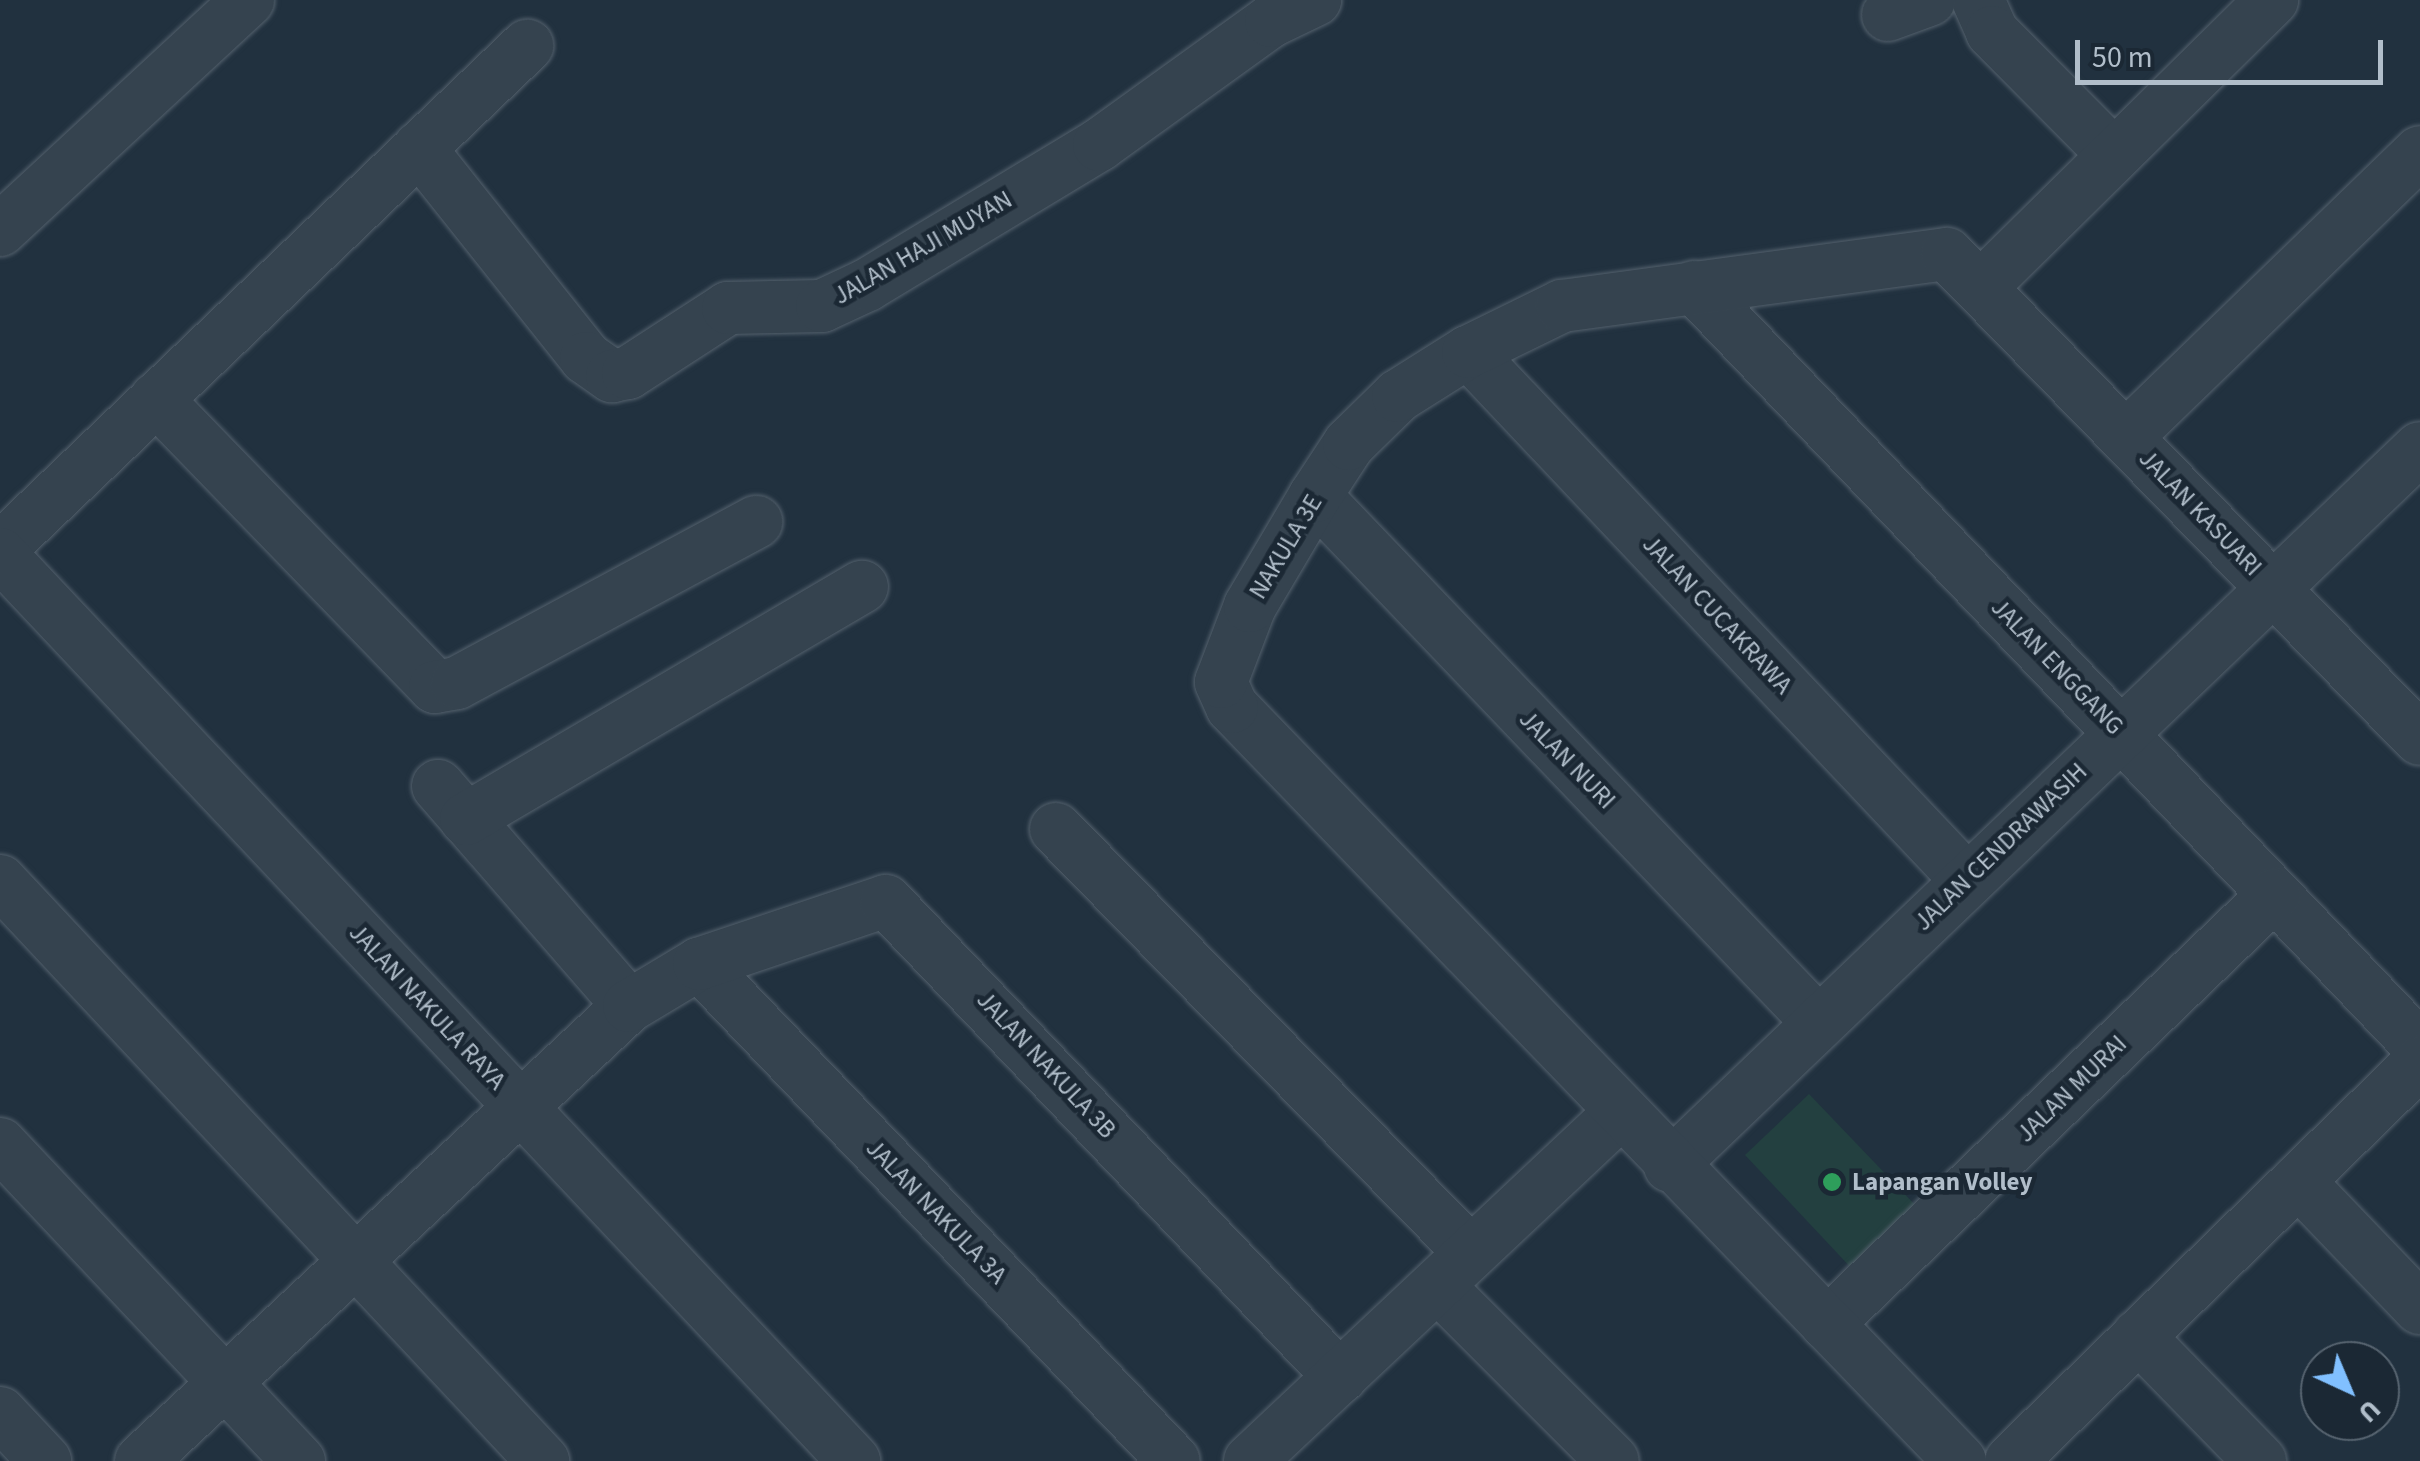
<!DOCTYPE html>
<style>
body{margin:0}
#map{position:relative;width:2420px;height:1461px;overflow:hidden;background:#21313f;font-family:"Source Sans 3",sans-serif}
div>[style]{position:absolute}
.green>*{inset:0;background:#234040}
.roads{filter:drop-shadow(0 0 2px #54616d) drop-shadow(0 0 2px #54616d)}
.minor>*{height:52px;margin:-26px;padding:0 26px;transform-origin:26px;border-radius:26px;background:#35434f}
.dots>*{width:28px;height:28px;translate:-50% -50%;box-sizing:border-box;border:5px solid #1b2834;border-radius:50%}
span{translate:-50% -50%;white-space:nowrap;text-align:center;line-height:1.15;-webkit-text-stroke:9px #1b2834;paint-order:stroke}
.street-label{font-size:25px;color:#b1beca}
.poi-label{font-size:25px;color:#b1beca;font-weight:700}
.left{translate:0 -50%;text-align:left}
.north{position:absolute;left:2300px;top:1341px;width:100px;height:100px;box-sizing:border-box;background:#1b2834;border:2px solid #576470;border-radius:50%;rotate:136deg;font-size:28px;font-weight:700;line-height:40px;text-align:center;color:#b1beca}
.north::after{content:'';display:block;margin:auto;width:35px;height:45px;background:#81c0ff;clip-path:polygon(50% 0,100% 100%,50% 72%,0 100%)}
.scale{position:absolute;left:2075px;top:40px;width:308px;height:45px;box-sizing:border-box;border:5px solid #b1beca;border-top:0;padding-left:12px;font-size:30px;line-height:35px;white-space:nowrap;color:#b1beca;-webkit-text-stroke:8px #1b2834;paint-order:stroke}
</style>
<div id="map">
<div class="green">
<div style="clip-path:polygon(1809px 1094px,1919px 1209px,1854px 1271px,1745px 1155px)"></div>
</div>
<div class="roads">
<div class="minor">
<div style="left:1978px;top:0;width:35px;rotate:66deg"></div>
<div style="left:1992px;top:32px;width:173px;rotate:45.2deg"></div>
<div style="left:1888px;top:15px;width:44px;rotate:-20.1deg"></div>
<div style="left:419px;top:148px;width:268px;rotate:51.5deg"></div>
<div style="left:586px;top:358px;width:32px;rotate:35deg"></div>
<div style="left:612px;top:376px;width:16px;rotate:-11deg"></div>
<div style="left:628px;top:373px;width:119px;rotate:-33deg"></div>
<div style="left:728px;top:308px;width:94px;rotate:-1.2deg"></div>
<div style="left:822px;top:306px;width:50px;rotate:-25deg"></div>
<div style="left:867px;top:285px;width:271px;rotate:-31.1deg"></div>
<div style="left:1099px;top:145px;width:212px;rotate:-35.8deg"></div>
<div style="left:1271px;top:21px;width:49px;rotate:-25.5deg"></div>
<div style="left:0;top:230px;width:338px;rotate:-42.8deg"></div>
<div style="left:1694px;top:287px;width:1051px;rotate:46.31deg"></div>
<div style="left:1981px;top:287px;width:409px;rotate:-44.6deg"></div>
<div style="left:1468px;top:352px;width:725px;rotate:46.62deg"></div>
<div style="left:156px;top:399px;width:401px;rotate:45.9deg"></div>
<div style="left:435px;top:687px;width:22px;rotate:-10deg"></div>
<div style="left:457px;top:683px;width:340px;rotate:-28.3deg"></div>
<div style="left:2126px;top:437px;width:409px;rotate:-44.1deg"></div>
<div style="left:1315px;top:496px;width:729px;rotate:46.28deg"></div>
<div style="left:0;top:549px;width:729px;rotate:-43.67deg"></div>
<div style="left:0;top:554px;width:1246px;rotate:46.72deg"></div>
<div style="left:438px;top:786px;width:291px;rotate:49deg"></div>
<div style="left:466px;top:819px;width:459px;rotate:-30.4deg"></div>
<div style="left:1056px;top:829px;width:593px;rotate:45.61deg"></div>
<div style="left:0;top:881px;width:795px;rotate:46.89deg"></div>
<div style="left:699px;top:964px;width:687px;rotate:46.3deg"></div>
<div style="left:0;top:1144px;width:436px;rotate:46.7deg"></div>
<div style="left:1670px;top:1166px;width:1038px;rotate:-43.75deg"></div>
<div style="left:2298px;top:1181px;width:176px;rotate:46.2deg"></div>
<div style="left:1438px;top:1286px;width:247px;rotate:45deg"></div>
<div style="left:1827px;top:1324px;width:620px;rotate:-43.82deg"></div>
<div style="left:2138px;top:1336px;width:175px;rotate:45.7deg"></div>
<div style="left:0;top:1413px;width:66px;rotate:46.8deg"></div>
<div style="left:141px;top:1461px;width:667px;rotate:-43deg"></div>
<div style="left:629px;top:1006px;width:82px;rotate:-31deg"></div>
<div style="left:699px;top:964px;width:197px;rotate:-18.6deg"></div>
<div style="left:886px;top:901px;width:658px;rotate:46.36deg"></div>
<div style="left:1250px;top:1461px;width:507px;rotate:-43.24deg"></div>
<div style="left:1960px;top:1461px;width:1048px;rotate:-133.99deg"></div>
<div style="left:1232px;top:707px;width:27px;rotate:-114deg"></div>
<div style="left:1221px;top:682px;width:81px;rotate:-69.1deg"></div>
<div style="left:1250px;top:606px;width:128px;rotate:-59.4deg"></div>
<div style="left:1315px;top:496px;width:62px;rotate:-56.8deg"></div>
<div style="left:1349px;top:444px;width:69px;rotate:-44.4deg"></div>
<div style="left:1398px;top:396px;width:83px;rotate:-32.2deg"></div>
<div style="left:1468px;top:352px;width:105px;rotate:-26.1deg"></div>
<div style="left:1562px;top:306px;width:388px;rotate:-7.7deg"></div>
<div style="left:1947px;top:254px;width:677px;rotate:45.72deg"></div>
<div style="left:2011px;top:1461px;width:571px;rotate:-44.29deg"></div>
</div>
</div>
<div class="dots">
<div style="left:1832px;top:1182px;background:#2e9e5b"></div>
</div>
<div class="street-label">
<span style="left:923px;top:248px;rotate:-30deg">JALAN HAJI MUYAN</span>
<span style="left:2200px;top:513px;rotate:46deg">JALAN KASUARI</span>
<span style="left:1286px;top:547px;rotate:-59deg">NAKULA 3E</span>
<span style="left:1717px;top:615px;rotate:47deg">JALAN CUCAKRAWA</span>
<span style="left:2057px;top:667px;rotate:46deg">JALAN ENGGANG</span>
<span style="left:1567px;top:760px;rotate:46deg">JALAN NURI</span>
<span style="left:2001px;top:847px;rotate:-44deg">JALAN CENDRAWASIH</span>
<span style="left:427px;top:1007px;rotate:47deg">JALAN NAKULA RAYA</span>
<span style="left:1046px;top:1065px;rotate:47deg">JALAN NAKULA 3B</span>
<span style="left:2072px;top:1089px;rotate:-44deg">JALAN MURAI</span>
<span style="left:936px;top:1212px;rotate:46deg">JALAN NAKULA 3A</span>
</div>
<div class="poi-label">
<span class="left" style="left:1852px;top:1182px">Lapangan Volley</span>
</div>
<div class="north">U</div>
<div class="scale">50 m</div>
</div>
